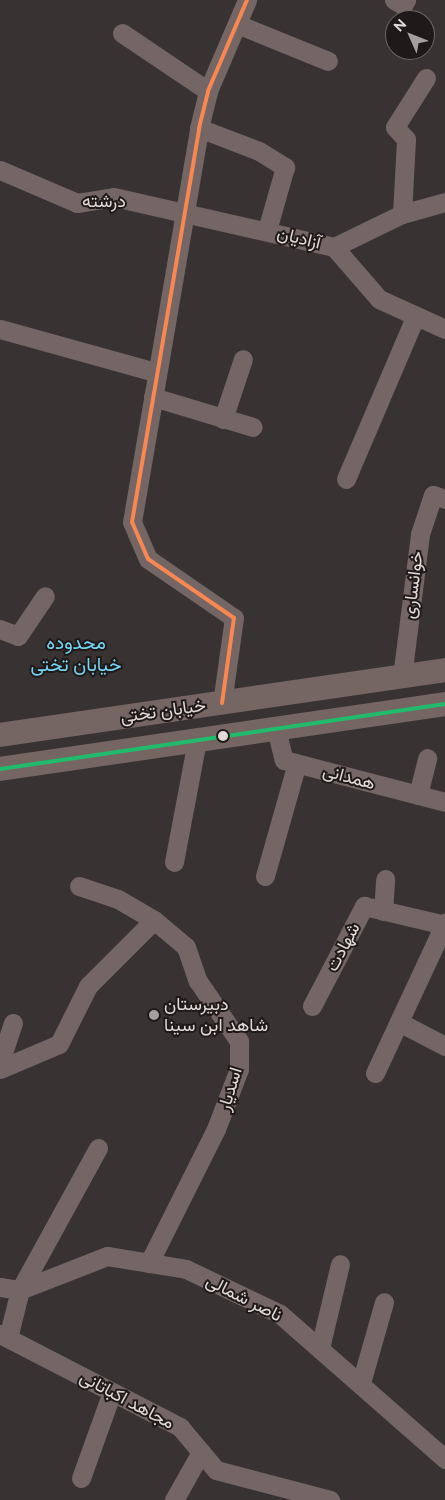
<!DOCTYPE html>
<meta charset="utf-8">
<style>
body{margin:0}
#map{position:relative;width:445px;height:1500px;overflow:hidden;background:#383332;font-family:Raleway,Vazirmatn,sans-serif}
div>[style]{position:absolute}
.minor>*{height:19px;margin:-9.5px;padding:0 9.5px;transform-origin:9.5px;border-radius:9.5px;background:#746664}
.major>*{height:24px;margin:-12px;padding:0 12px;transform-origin:12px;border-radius:12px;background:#756664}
.bus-1>*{height:4px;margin:-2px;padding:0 2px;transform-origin:2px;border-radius:2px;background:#f88751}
.bus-2>*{height:4px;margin:-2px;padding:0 2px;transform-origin:2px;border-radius:2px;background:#20bc6c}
.dots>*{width:14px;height:14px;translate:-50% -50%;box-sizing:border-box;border:2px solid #1f1a19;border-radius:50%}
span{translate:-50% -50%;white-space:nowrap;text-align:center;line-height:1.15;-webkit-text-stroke:4px #1f1a19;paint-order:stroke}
.street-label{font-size:18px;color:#e0d9d8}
.poi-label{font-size:18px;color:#e0d9d8}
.left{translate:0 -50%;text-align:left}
.neighbourhood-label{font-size:19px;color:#75d5f3}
.north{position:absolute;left:385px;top:10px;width:50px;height:50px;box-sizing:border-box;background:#1f1a19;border:1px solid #6c6665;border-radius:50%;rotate:314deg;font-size:14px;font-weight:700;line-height:20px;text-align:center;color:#e0d9d8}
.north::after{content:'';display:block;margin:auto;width:18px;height:22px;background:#a59f9e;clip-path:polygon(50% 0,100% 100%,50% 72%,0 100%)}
</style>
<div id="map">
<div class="minor">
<div style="left:394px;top:0;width:10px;rotate:29deg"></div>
<div style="left:403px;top:5px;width:6px;rotate:-59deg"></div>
<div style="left:237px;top:24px;width:98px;rotate:22.1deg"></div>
<div style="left:122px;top:33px;width:104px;rotate:34deg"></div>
<div style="left:199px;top:128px;width:64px;rotate:21deg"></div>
<div style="left:259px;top:151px;width:31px;rotate:32deg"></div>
<div style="left:285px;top:167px;width:66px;rotate:105.9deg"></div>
<div style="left:0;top:170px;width:84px;rotate:23.2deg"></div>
<div style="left:77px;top:203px;width:37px;rotate:-9deg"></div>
<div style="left:114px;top:197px;width:226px;rotate:12.8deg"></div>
<div style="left:334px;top:247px;width:69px;rotate:49.1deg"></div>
<div style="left:379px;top:299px;width:72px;rotate:24.4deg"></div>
<div style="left:402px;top:214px;width:75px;rotate:-86.9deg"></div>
<div style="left:406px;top:139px;width:16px;rotate:-133deg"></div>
<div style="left:395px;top:127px;width:58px;rotate:-57.7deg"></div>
<div style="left:334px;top:247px;width:76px;rotate:-25.9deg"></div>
<div style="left:402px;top:214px;width:45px;rotate:-15.6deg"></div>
<div style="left:0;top:329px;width:161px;rotate:15.5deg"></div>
<div style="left:153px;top:397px;width:104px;rotate:16.7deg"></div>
<div style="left:223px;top:419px;width:63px;rotate:-71.6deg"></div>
<div style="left:346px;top:479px;width:176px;rotate:-66.9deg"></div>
<div style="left:0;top:629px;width:19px;rotate:21deg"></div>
<div style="left:18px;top:636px;width:48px;rotate:-56deg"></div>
<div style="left:402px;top:677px;width:144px;rotate:-82.8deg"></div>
<div style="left:420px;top:534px;width:41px;rotate:-71.6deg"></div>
<div style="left:433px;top:495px;width:13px;rotate:18deg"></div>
<div style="left:222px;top:703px;width:86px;rotate:-82deg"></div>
<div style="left:234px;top:618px;width:104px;rotate:-145.5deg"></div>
<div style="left:148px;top:559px;width:40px;rotate:-113.4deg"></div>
<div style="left:132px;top:522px;width:400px;rotate:-80.3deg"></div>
<div style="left:199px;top:128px;width:38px;rotate:-76deg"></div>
<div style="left:208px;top:91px;width:99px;rotate:-66.8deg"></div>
<div style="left:276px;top:729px;width:32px;rotate:76deg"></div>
<div style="left:284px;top:760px;width:166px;rotate:14.6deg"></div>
<div style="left:418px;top:795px;width:38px;rotate:-76deg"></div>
<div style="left:174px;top:862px;width:124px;rotate:-79.3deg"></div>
<div style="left:265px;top:876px;width:117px;rotate:-74.2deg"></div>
<div style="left:79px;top:886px;width:41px;rotate:18.4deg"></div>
<div style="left:118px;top:899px;width:42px;rotate:30.3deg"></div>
<div style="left:154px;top:920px;width:42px;rotate:40.2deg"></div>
<div style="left:186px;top:947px;width:36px;rotate:71deg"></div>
<div style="left:198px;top:981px;width:73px;rotate:55.7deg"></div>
<div style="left:239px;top:1041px;width:28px;rotate:90deg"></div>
<div style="left:239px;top:1069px;width:64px;rotate:111deg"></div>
<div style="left:216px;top:1129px;width:150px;rotate:116.6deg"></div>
<div style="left:383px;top:911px;width:32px;rotate:-86deg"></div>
<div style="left:312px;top:1006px;width:113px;rotate:-62.5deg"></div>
<div style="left:364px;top:906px;width:83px;rotate:13.2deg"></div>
<div style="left:399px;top:1022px;width:52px;rotate:27.6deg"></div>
<div style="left:0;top:1062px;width:41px;rotate:-71.6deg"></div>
<div style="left:0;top:1069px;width:64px;rotate:-23deg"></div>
<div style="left:59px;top:1044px;width:65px;rotate:-63.4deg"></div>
<div style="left:88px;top:986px;width:93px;rotate:-45deg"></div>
<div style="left:375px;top:1073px;width:166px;rotate:-65deg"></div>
<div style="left:0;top:1287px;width:20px;rotate:9deg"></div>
<div style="left:20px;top:1290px;width:93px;rotate:-21.3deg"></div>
<div style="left:107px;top:1256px;width:80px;rotate:9.3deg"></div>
<div style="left:186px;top:1269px;width:104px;rotate:25.6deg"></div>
<div style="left:280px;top:1314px;width:220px;rotate:41.3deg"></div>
<div style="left:0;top:1334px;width:203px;rotate:27.3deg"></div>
<div style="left:180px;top:1427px;width:56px;rotate:50.1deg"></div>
<div style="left:216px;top:1470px;width:118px;rotate:14.7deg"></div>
<div style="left:8px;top:1338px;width:49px;rotate:-76deg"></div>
<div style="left:20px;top:1290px;width:162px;rotate:-61.2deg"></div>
<div style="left:320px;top:1348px;width:86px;rotate:-76.6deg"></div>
<div style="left:361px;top:1383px;width:84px;rotate:-74.1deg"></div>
<div style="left:81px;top:1478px;width:91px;rotate:-70.2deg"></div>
<div style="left:174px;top:1500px;width:55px;rotate:-60.6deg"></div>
</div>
<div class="major">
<div style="left:0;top:735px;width:450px;rotate:-8.3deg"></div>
<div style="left:0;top:769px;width:450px;rotate:-8.3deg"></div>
</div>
<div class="bus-1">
<div style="left:222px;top:703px;width:86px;rotate:-82deg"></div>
<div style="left:234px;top:618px;width:104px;rotate:-145.5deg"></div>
<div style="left:148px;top:559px;width:40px;rotate:-113.4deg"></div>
<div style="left:132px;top:522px;width:400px;rotate:-80.3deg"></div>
<div style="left:199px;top:128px;width:38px;rotate:-76deg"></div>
<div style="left:208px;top:91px;width:99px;rotate:-66.8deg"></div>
</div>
<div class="bus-2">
<div style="left:0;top:769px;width:450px;rotate:-8.3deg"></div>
</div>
<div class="dots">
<div style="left:223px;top:736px;background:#e0d9d8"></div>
<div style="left:154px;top:1015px;background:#a59f9e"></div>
</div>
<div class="street-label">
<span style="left:104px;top:201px">درشته</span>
<span style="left:299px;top:238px;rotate:14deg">آزادیان</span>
<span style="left:413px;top:585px;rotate:-83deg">خوانساری</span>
<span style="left:163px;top:711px;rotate:-8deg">خیابان تختی</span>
<span style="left:349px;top:777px;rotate:15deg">همدانی</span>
<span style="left:343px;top:947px;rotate:-62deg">شهادت</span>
<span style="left:230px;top:1089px;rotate:-73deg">اسدیار</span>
<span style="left:244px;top:1298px;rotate:27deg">ناصر شمالی</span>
<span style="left:127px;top:1400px;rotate:28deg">مجاهد اکباتانی</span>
</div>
<div class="poi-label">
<span class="left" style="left:164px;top:1015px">دبیرستان<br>شاهد ابن سینا</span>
</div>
<div class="neighbourhood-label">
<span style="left:76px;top:654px">محدوده<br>خیابان تختی</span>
</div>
<div class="north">N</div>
</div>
